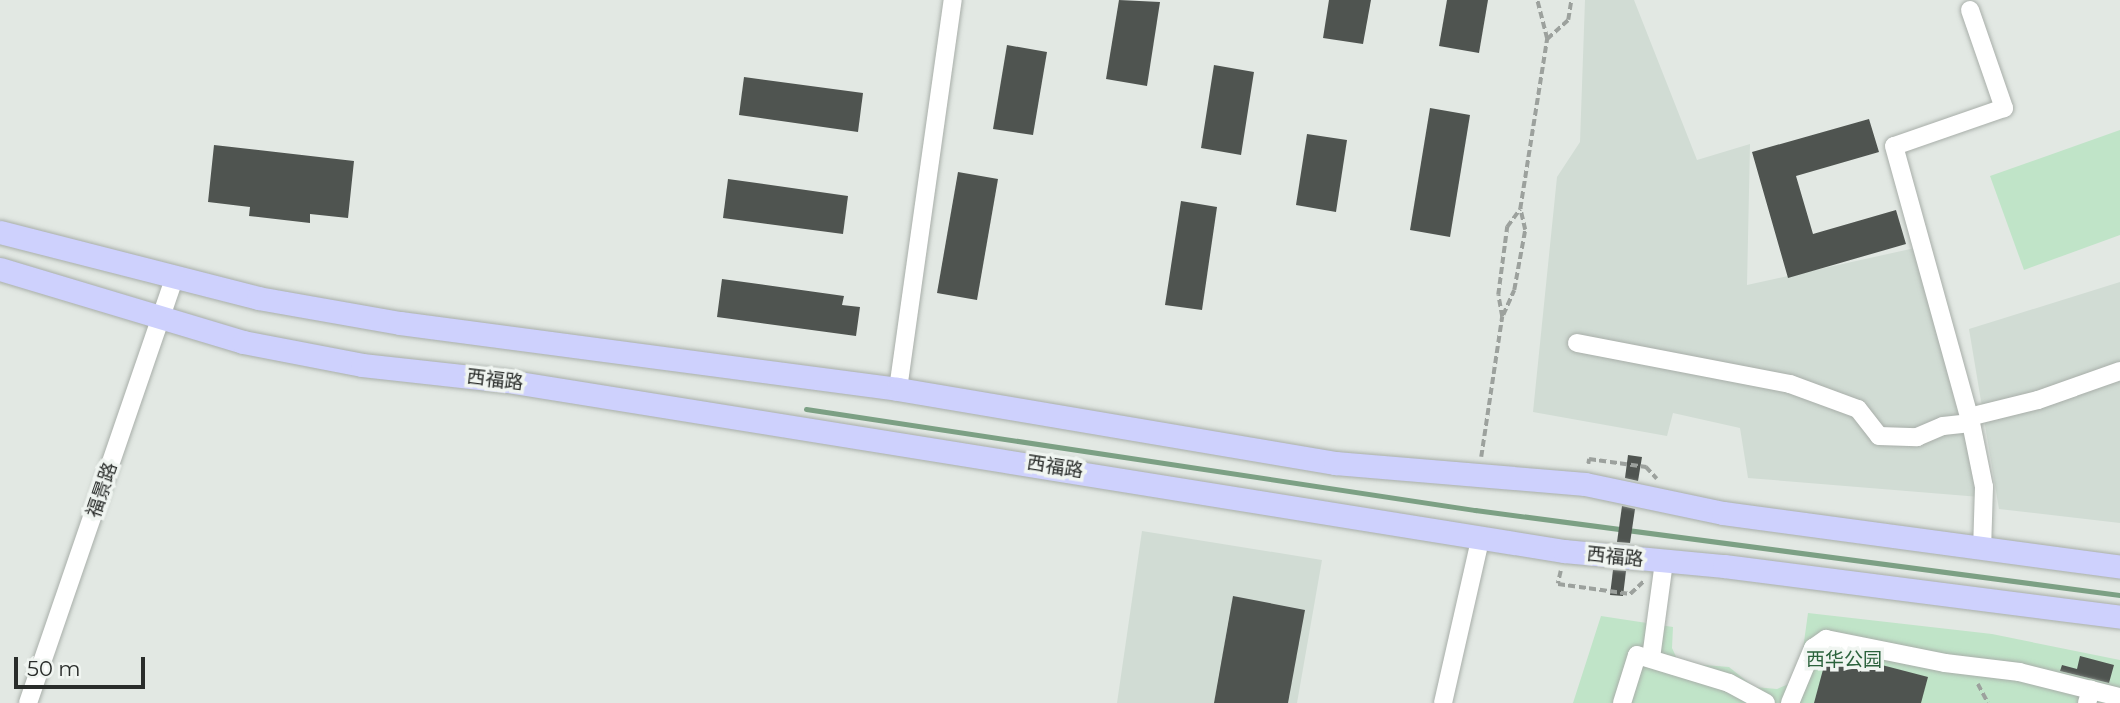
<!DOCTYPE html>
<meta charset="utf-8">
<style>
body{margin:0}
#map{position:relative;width:2120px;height:703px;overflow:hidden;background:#e2e8e3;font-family:Montserrat,"Noto Sans SC",sans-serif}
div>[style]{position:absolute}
.built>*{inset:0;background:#d1dcd4}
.green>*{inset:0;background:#c0e4c8}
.stream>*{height:5px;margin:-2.5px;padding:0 2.5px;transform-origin:2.5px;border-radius:2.5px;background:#7ca084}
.building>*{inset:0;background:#4f5450}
.path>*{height:3.5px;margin-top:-1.75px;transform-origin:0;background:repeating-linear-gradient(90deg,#9ca19d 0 7px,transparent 0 10.5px)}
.roads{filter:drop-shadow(0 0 2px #a8aea9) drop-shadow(0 0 2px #a8aea9)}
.minor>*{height:18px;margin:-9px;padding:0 9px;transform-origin:9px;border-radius:9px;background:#fff}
.major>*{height:23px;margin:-11.5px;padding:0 11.5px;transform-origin:11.5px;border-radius:11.5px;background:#ced1fd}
span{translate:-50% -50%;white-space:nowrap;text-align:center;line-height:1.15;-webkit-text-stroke:7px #f0f5f1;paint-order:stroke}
.street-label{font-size:19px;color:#292c2a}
.park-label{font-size:19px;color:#2b623c}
.scale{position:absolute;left:14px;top:657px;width:131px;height:32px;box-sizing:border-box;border:4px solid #292c2a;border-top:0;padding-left:9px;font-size:21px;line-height:24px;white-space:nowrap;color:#292c2a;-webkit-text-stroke:5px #f0f5f1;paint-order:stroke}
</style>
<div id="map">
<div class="built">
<div style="clip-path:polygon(1585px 0,1634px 0,1697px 160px,1750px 144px,1747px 285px,1915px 248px,1980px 497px,1748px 478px,1740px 428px,1673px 413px,1667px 436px,1533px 412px,1557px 177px,1580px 142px)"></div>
<div style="clip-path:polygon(2120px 282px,2120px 523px,1999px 509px,1969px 329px)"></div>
<div style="clip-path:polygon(1142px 531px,1322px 560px,1297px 703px,1117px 703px)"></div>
</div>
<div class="green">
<div style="clip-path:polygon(2120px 130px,2120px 235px,2024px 270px,1990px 176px)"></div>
<div style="clip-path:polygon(1808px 613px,1992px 634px,2120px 660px,2120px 703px,1573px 703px,1601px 616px,1673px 627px,1672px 648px,1679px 663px,1729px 667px,1754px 687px,1777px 689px,1791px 683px,1800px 671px)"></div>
</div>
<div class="stream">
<div style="left:806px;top:409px;width:677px;rotate:8.59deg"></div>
<div style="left:1475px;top:510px;width:651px;rotate:7.51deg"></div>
</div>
<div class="building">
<div style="clip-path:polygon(1119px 0,1160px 2px,1147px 86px,1106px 79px)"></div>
<div style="clip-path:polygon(1329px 0,1371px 0,1363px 44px,1323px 38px)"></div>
<div style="clip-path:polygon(1447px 0,1488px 0,1479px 53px,1439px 46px)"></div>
<div style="clip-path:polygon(1007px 45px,1047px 52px,1033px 135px,993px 129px)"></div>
<div style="clip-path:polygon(1214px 65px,1254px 72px,1241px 155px,1201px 148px)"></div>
<div style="clip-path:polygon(744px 77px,863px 93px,858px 132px,739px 115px)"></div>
<div style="clip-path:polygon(1430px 108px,1470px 115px,1450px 237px,1410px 230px)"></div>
<div style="clip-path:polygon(1869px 119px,1879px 152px,1796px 176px,1813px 234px,1896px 210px,1906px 244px,1788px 278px,1752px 152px)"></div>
<div style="clip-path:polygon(1307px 134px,1347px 140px,1336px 212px,1296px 205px)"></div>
<div style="clip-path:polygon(214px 145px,354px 161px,348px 218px,310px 214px,310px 223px,249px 216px,250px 207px,208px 202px)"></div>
<div style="clip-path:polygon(958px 172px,998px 179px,977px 300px,937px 293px)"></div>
<div style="clip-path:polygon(728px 179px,848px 196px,843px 234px,723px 218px)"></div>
<div style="clip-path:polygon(1181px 201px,1217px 207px,1202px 310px,1165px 305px)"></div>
<div style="clip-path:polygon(722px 279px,844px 296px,842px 305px,860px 307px,856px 336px,717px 317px)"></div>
<div style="clip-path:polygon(1628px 455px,1642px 457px,1638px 481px,1625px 478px)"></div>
<div style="clip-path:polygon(1622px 506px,1635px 509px,1630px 543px,1617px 542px)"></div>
<div style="clip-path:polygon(1613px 570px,1626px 571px,1623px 596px,1610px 595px)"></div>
<div style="clip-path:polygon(1233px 596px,1305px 610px,1288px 703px,1214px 703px)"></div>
<div style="clip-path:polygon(1828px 651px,1928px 677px,1921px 703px,1814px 703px)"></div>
<div style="clip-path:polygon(2080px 656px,2114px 665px,2109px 683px,2060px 671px,2062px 665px,2077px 669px)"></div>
</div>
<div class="path">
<div style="left:1547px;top:39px;width:28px;rotate:-42deg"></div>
<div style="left:1568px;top:20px;width:20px;rotate:-81deg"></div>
<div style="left:1503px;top:315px;width:27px;rotate:-66deg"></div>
<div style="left:1514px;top:290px;width:61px;rotate:-79.6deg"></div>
<div style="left:1525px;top:230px;width:22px;rotate:-103deg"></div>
<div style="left:1481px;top:457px;width:142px;rotate:-81.5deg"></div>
<div style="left:1502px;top:317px;width:22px;rotate:-100deg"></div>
<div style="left:1498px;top:295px;width:69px;rotate:-82.5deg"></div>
<div style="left:1507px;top:227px;width:22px;rotate:-54deg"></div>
<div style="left:1520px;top:209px;width:172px;rotate:-81deg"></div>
<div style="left:1547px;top:39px;width:40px;rotate:-104.4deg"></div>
<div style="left:1588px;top:464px;width:5px;rotate:-79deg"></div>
<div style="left:1589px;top:459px;width:58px;rotate:8deg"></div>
<div style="left:1646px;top:467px;width:16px;rotate:47deg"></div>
<div style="left:1561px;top:571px;width:13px;rotate:103deg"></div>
<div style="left:1558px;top:584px;width:73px;rotate:7.9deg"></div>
<div style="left:1630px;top:594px;width:19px;rotate:-43deg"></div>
<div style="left:1978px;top:684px;width:21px;rotate:62deg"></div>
</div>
<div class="roads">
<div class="minor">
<div style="left:1970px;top:10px;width:104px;rotate:70.9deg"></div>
<div style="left:2004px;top:108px;width:116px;rotate:160.9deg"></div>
<div style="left:1894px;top:146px;width:288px;rotate:74.5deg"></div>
<div style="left:1971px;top:423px;width:65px;rotate:78.5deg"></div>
<div style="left:1984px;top:487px;width:63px;rotate:91.8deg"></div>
<div style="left:1577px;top:343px;width:217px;rotate:10.9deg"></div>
<div style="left:1790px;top:384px;width:72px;rotate:20.2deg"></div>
<div style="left:1858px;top:409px;width:34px;rotate:52deg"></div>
<div style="left:1879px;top:436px;width:38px;rotate:2deg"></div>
<div style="left:1917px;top:437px;width:28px;rotate:-23deg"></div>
<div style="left:1943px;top:426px;width:28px;rotate:-6deg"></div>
<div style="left:898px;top:389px;width:393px;rotate:-82deg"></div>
<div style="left:1969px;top:417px;width:71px;rotate:-13.8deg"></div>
<div style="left:2038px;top:400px;width:87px;rotate:-19.5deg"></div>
<div style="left:1651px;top:658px;width:97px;rotate:-82.3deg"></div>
<div style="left:28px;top:703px;width:452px;rotate:-71deg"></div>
<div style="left:1443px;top:703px;width:171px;rotate:-77.2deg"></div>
<div style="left:1622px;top:703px;width:50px;rotate:-72.6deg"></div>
<div style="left:1637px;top:655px;width:96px;rotate:16.9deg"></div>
<div style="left:1729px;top:683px;width:42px;rotate:28.4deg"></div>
<div style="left:1790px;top:703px;width:60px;rotate:-67.3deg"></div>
<div style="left:1813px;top:648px;width:16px;rotate:-35deg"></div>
<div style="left:1826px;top:639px;width:121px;rotate:11.4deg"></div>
<div style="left:1945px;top:663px;width:75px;rotate:6.9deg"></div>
<div style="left:2019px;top:672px;width:74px;rotate:14deg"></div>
<div style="left:2087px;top:703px;width:14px;rotate:-73deg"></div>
<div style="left:2091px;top:690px;width:30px;rotate:14deg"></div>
</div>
<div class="major">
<div style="left:0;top:232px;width:266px;rotate:14.3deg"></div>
<div style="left:258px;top:298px;width:144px;rotate:10deg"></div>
<div style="left:400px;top:323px;width:502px;rotate:7.55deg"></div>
<div style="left:898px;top:389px;width:443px;rotate:9.6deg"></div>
<div style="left:1335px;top:463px;width:251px;rotate:4.8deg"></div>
<div style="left:1585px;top:484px;width:141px;rotate:11.9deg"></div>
<div style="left:1723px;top:513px;width:401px;rotate:7.7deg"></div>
<div style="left:0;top:269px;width:254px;rotate:16.7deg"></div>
<div style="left:243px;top:342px;width:121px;rotate:10.9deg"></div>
<div style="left:362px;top:365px;width:146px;rotate:6.3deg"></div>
<div style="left:507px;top:381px;width:1071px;rotate:9.14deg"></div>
<div style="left:1564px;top:551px;width:161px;rotate:5.4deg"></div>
<div style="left:1724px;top:566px;width:399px;rotate:7.3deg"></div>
</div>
</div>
<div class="street-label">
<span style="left:495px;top:380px;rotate:7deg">西福路</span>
<span style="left:1055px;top:467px;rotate:9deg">西福路</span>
<span style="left:102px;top:490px;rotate:-71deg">福景路</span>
<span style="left:1615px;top:557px;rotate:6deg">西福路</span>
</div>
<div class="park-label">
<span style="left:1844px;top:660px">西华公园</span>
</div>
<div class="scale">50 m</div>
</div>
